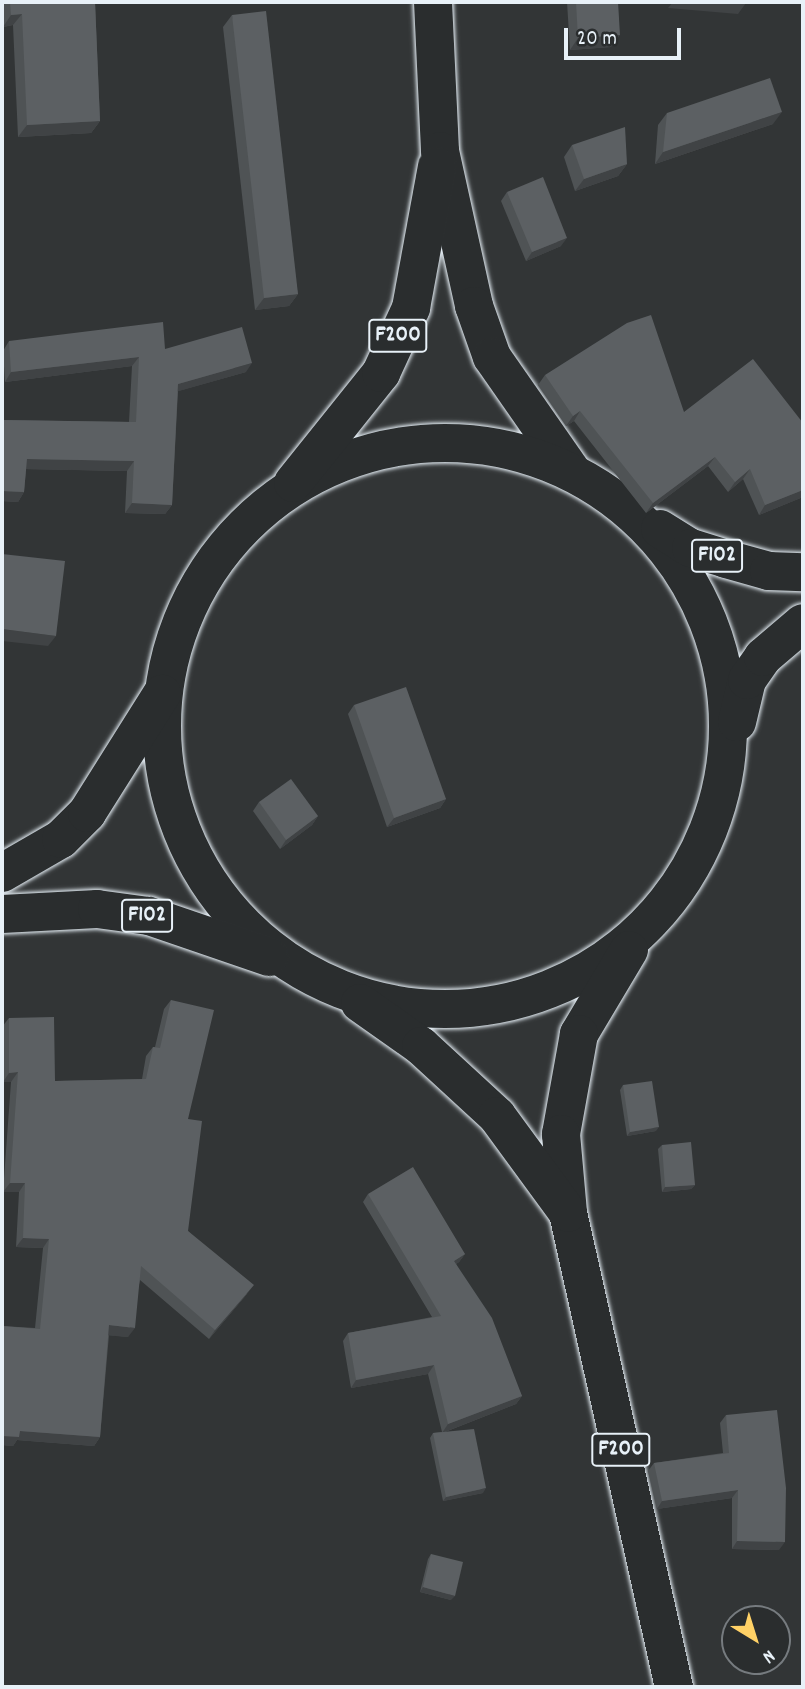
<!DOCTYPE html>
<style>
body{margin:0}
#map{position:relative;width:805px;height:1689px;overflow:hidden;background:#323536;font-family:Dekko,sans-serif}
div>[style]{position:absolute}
.roads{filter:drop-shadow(0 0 2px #e8f1f8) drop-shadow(0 0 2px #e8f1f8)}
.primary>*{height:38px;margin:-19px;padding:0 19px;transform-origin:19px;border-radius:19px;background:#2a2d2e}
.primary>.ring{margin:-19px;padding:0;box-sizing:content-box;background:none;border:38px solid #2a2d2e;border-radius:50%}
.wall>*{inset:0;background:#4f5355}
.shaded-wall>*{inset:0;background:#404345}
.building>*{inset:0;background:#5c6063}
span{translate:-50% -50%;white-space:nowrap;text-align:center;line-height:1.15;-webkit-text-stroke:5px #2a2d2e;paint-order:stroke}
.shield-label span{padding:2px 5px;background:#2a2d2e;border:2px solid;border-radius:5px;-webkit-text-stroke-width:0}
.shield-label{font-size:23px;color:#e8f1f8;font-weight:700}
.frame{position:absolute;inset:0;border:4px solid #e8f1f8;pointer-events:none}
.north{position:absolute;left:721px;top:1605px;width:70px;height:70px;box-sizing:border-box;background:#2a2d2e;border:2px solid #767b7f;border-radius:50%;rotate:142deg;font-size:19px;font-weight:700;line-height:28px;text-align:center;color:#e8f1f8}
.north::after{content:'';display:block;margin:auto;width:24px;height:32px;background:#ffd166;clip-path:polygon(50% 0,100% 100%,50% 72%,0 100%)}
.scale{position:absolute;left:564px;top:28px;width:117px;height:32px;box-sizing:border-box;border:4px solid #e8f1f8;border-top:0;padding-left:9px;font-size:21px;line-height:24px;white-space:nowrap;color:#e8f1f8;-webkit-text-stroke:5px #2a2d2e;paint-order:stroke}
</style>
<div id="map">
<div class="roads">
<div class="primary">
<div style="left:433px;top:2px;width:149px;rotate:87.3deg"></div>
<div style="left:440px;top:151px;width:159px;rotate:77.6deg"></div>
<div style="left:474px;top:306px;width:54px;rotate:70.6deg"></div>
<div style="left:492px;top:357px;width:136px;rotate:55.1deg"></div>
<div class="ring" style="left:162px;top:443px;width:528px;height:528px"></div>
<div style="left:293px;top:483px;width:141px;rotate:-51.3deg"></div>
<div style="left:381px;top:373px;width:72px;rotate:-65.2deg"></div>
<div style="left:411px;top:308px;width:144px;rotate:-79.6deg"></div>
<div style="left:660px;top:529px;width:36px;rotate:32deg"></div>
<div style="left:691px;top:548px;width:37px;rotate:17deg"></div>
<div style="left:726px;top:559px;width:45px;rotate:15.6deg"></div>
<div style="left:769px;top:571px;width:34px;rotate:2deg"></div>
<div style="left:737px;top:722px;width:43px;rotate:-76.6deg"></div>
<div style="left:747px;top:680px;width:28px;rotate:-55deg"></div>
<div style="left:763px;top:657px;width:52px;rotate:-40.4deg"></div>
<div style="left:2px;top:873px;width:68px;rotate:-30deg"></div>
<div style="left:61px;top:839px;width:37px;rotate:-45deg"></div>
<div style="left:87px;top:813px;width:141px;rotate:-57.8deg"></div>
<div style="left:2px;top:914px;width:95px;rotate:-3deg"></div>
<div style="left:97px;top:909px;width:52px;rotate:7.7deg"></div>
<div style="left:149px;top:916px;width:127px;rotate:18.9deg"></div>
<div style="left:629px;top:950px;width:98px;rotate:120.8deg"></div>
<div style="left:579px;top:1034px;width:102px;rotate:100.2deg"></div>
<div style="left:561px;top:1134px;width:79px;rotate:84.9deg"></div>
<div style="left:568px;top:1213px;width:486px;rotate:77.4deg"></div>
<div style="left:360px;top:1003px;width:75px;rotate:35.2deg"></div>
<div style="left:421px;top:1046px;width:103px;rotate:42.6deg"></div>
<div style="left:497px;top:1116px;width:120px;rotate:53.8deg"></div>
</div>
</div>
<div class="wall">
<div style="clip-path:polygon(2px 2px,95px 2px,100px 121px,91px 133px,18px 137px,13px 25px,3px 27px)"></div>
<div style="clip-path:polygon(567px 2px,618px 2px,611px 47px,570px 50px)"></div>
<div style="clip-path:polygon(232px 15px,298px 294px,289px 306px,255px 310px,223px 27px)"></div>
<div style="clip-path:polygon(667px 113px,773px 124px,655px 164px,658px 125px)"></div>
<div style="clip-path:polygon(572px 145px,627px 164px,618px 176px,575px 191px,564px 157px)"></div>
<div style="clip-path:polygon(507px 192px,561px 246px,526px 261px,501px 201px)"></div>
<div style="clip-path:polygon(9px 341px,165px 349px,246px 372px,178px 391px,172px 505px,165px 514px,125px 513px,127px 471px,26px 469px,24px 492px,18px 502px,2px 501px,2px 420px,129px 422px,132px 366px,5px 382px,3px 351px)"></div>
<div style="clip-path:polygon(545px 375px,684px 412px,803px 423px,803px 497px,759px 515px,743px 479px,728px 492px,708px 466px,646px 513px,574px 421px,566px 426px,538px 385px)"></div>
<div style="clip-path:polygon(354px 705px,446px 799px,440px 808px,387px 827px,348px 714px)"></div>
<div style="clip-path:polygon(259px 802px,318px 816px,312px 825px,280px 849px,253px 811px)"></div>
<div style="clip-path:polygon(171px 1000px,188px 1119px,188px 1231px,247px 1294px,209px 1339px,140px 1280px,128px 1337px,109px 1335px,100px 1437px,94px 1446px,17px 1440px,13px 1446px,2px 1445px,2px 1326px,35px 1328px,43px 1248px,16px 1247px,19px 1192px,3px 1192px,11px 1082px,3px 1082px,2px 1027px,9px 1018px,55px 1081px,142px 1079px,146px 1056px,153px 1047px,155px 1047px,164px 1009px)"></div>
<div style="clip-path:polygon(623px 1085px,656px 1131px,627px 1136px,620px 1090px)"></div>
<div style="clip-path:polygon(662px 1145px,695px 1185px,691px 1189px,662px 1192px,658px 1149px)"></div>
<div style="clip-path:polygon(368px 1194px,465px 1254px,459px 1262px,456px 1264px,522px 1396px,516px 1404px,445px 1432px,483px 1493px,443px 1501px,430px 1438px,433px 1433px,442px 1432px,428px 1374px,351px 1388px,343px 1341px,348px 1333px,432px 1317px,363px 1202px)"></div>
<div style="clip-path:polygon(726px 1415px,779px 1550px,732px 1549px,732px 1498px,657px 1509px,648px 1471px,654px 1463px,723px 1453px,720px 1423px)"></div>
<div style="clip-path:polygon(431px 1554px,451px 1600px,420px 1592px,428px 1559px)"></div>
</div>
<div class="shaded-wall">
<div style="clip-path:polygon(673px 2px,730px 2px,746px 3px,738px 14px,668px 8px)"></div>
<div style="clip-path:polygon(22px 14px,13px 25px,3px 27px,11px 15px)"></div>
<div style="clip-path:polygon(620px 35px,611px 47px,570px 50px,578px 38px)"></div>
<div style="clip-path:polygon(782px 112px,773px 124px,655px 164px,663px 152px)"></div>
<div style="clip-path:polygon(100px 121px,91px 133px,18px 137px,27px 125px)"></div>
<div style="clip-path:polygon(627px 164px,618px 176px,575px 191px,584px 179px)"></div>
<div style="clip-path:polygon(567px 238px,561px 246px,526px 261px,532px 252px)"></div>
<div style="clip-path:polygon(298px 294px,289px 306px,255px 310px,264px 298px)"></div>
<div style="clip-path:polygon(139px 357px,132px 366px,5px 382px,11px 372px)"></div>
<div style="clip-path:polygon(252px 363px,246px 372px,172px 393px,178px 384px)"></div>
<div style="clip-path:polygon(580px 411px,574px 421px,566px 426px,573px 416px)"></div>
<div style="clip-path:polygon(715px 457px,708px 466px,646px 513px,653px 503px)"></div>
<div style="clip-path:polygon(27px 459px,134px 461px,127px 471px,20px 469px)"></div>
<div style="clip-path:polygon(750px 469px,743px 479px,728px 492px,735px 482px)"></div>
<div style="clip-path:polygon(803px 490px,803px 497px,759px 515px,765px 505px)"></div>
<div style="clip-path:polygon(2px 491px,24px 492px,18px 502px,2px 501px)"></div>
<div style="clip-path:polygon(132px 503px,172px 505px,165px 514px,125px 513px)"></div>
<div style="clip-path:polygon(2px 629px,56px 636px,48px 646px,2px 641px)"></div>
<div style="clip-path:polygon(446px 799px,440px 808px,387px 827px,394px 818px)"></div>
<div style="clip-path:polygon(318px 816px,312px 825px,280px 849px,286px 840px)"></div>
<div style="clip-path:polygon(18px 1072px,11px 1082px,3px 1082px,9px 1073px)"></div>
<div style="clip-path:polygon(659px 1127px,656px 1131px,627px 1136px,630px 1132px)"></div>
<div style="clip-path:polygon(10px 1183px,25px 1183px,19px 1192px,3px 1192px)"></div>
<div style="clip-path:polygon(695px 1185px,691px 1189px,662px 1192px,665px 1187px)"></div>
<div style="clip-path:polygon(23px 1238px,49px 1239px,43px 1248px,16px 1247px)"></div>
<div style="clip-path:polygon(465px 1254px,459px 1262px,448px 1269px,454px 1261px)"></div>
<div style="clip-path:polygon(254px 1285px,247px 1294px,209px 1339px,215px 1330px)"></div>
<div style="clip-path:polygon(109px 1325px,135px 1328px,128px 1337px,103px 1335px)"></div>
<div style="clip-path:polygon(434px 1365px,428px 1374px,351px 1388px,356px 1380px)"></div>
<div style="clip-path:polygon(522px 1396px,516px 1404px,442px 1433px,448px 1424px)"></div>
<div style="clip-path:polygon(20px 1431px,100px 1437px,94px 1446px,17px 1440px,13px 1446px,2px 1445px,2px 1436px)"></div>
<div style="clip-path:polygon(486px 1488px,483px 1493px,443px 1501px,446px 1497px)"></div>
<div style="clip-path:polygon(738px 1490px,732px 1498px,657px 1509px,662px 1501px)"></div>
<div style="clip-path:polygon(737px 1541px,785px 1542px,779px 1550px,732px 1549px)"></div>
<div style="clip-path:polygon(423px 1587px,455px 1596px,451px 1600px,420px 1592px)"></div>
</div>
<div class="building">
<div style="clip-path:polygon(10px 2px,95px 2px,100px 121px,27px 125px,22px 14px,11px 15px)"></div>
<div style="clip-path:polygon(576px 2px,618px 2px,620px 35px,578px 38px)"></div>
<div style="clip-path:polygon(266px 11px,298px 294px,264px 298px,232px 15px)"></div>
<div style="clip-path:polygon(770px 78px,782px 112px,663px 152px,667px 113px)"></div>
<div style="clip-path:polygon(625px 127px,627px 164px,584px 179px,572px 145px)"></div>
<div style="clip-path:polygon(543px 177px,567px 238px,532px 252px,507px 192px)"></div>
<div style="clip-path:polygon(651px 315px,684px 412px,753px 359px,803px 423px,803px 453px,802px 454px,803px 457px,803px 490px,765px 505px,750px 469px,735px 482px,715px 457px,653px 503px,580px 411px,573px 416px,545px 375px,627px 323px)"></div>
<div style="clip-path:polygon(163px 322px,165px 349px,242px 327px,252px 363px,178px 384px,172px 505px,132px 503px,134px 461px,27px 459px,24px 492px,2px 491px,2px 420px,136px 422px,139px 357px,11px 372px,9px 341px)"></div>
<div style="clip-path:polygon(2px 554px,65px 561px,56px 636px,2px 629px)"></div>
<div style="clip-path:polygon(406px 687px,446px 799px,394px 818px,354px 705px)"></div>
<div style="clip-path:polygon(291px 779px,318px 816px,286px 840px,259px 802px)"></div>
<div style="clip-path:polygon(171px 1000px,214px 1010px,188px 1119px,202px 1121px,188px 1231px,254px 1285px,215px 1330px,141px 1266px,135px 1328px,109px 1325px,100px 1437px,20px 1431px,19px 1437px,2px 1436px,2px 1326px,40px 1329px,49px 1239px,23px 1238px,25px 1183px,10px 1183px,18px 1072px,9px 1073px,9px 1018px,54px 1017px,55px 1081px,146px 1079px,153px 1047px,160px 1048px)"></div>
<div style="clip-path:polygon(652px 1081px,659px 1127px,630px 1132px,623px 1085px)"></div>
<div style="clip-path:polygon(691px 1142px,695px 1185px,665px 1187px,662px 1145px)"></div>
<div style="clip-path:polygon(413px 1167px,465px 1254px,454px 1261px,492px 1318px,522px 1396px,448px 1424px,434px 1365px,356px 1380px,348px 1333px,441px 1316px,368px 1194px)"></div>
<div style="clip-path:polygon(777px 1410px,786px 1488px,785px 1542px,737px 1541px,738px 1490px,662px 1501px,654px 1463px,729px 1453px,726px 1415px)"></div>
<div style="clip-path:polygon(474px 1429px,486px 1488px,446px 1497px,433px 1433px)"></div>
<div style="clip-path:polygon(431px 1554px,463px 1562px,455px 1596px,423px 1587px)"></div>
</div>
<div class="shield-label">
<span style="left:398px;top:336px">F200</span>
<span style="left:717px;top:556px">F102</span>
<span style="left:147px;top:916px">F102</span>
<span style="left:621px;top:1450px">F200</span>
</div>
<div class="frame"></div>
<div class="north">N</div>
<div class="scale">20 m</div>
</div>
